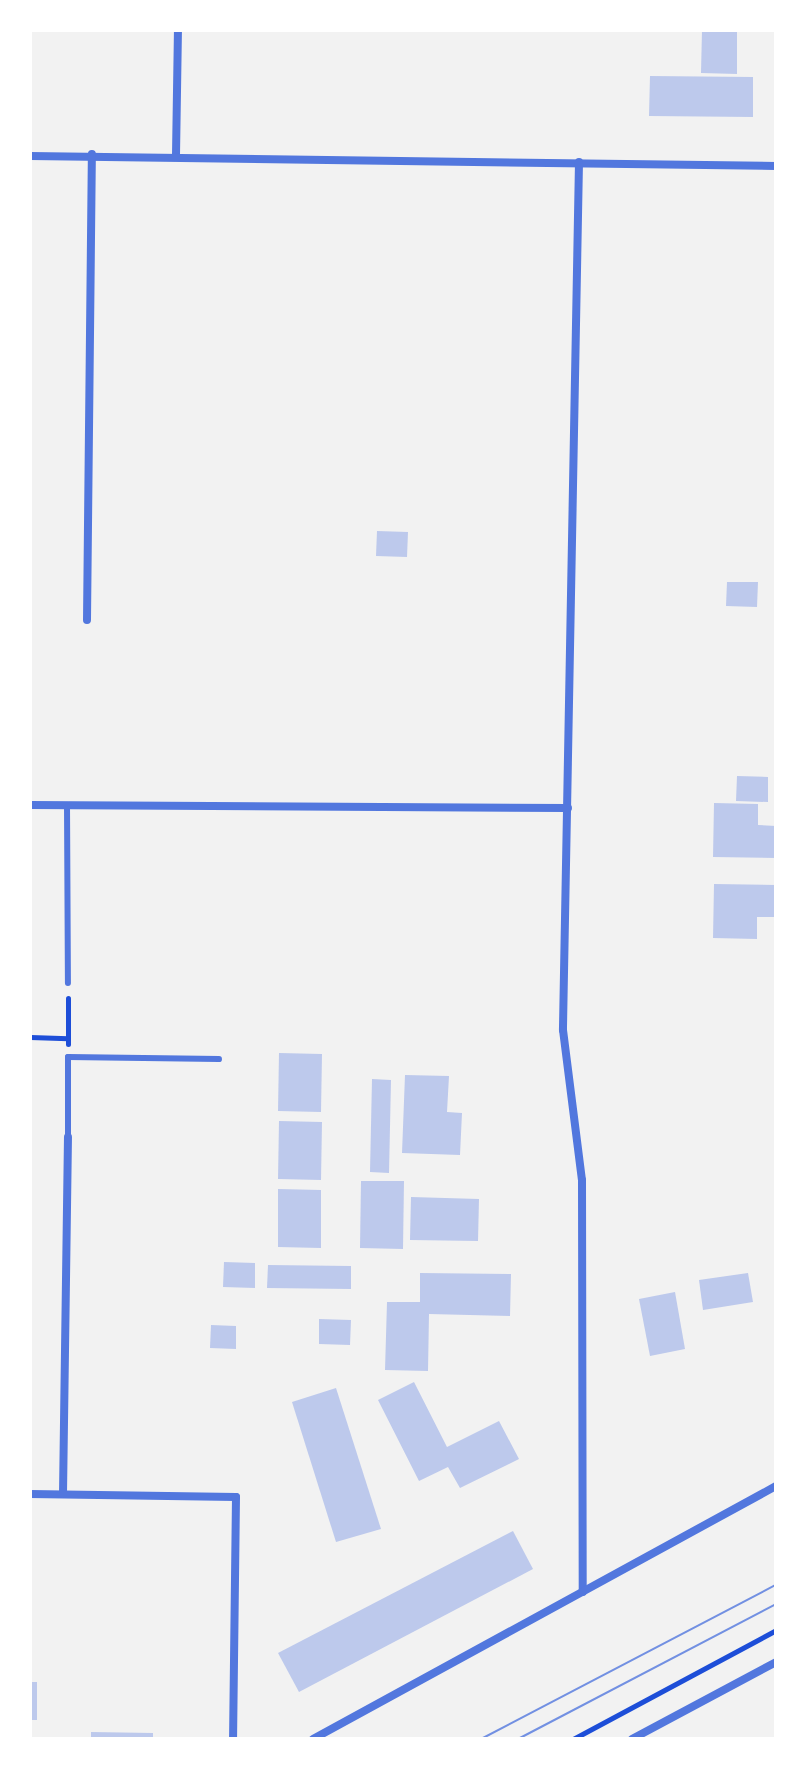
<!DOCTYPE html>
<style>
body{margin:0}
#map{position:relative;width:806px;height:1769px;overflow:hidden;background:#f2f2f2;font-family:"Playfair Display",serif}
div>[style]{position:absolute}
.building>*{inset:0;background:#bdc9ec}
.path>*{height:5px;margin:-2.5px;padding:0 2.5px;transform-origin:2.5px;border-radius:2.5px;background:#1d4ed8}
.service>*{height:6px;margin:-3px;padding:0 3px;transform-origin:3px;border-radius:3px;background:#5277de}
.minor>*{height:8px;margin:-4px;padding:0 4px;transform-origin:4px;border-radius:4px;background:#5277de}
.tram>*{height:2px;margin:-1px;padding:0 1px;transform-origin:1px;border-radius:1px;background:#7290e2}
span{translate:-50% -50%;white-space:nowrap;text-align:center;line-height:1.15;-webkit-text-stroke:6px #fff;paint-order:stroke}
.frame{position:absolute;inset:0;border:32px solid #fff;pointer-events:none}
</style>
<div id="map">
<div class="building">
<div style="clip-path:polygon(702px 30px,737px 30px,737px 74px,701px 73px)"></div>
<div style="clip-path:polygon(650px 76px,753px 77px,753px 117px,649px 116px)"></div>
<div style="clip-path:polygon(377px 531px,408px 532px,407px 557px,376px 556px)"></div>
<div style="clip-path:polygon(727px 582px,758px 582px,757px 607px,726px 606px)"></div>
<div style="clip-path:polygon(737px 776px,768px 777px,768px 802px,736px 801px)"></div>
<div style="clip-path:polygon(714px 803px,758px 804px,758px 825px,776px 826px,776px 858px,713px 857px)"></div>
<div style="clip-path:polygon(714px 884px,776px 885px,776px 917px,757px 917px,757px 939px,713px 938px)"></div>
<div style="clip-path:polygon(279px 1053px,322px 1054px,321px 1112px,278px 1111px)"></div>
<div style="clip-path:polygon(405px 1075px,449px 1076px,447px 1112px,462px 1113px,460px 1155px,402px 1153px)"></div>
<div style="clip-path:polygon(372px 1079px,391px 1080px,389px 1173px,370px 1172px)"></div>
<div style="clip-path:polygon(279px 1121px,322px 1122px,321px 1180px,278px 1179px)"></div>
<div style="clip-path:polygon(361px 1181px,404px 1181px,403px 1249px,360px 1248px)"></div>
<div style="clip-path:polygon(278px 1189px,321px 1190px,321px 1248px,278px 1247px)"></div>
<div style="clip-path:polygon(411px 1197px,479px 1199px,478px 1241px,410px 1240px)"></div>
<div style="clip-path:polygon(224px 1262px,255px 1263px,255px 1288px,223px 1287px)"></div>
<div style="clip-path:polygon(268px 1265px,351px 1266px,351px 1289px,267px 1288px)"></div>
<div style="clip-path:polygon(420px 1273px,511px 1274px,510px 1316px,429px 1314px,428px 1371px,385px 1370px,387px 1302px,420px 1302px)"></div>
<div style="clip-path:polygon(748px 1273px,753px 1302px,703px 1310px,699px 1280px)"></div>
<div style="clip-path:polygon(675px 1292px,685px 1349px,650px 1356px,639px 1299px)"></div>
<div style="clip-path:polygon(319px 1319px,351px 1320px,350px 1345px,319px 1344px)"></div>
<div style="clip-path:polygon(211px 1325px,236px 1326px,236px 1349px,210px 1348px)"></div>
<div style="clip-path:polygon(414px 1382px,447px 1447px,499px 1421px,519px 1459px,460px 1488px,448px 1467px,419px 1481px,378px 1400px)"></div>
<div style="clip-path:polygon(336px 1388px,381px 1529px,336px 1542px,292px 1402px)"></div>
<div style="clip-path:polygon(513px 1531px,533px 1569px,299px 1692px,278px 1653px)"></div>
<div style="clip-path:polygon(30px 1682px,37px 1682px,37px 1720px,30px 1720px)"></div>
<div style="clip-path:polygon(91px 1732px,153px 1733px,153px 1739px,91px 1739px)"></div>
</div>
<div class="path">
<div style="left:68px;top:998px;width:46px;rotate:90deg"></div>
<div style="left:30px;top:1037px;width:38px;rotate:2deg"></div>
<div style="left:573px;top:1739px;width:230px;rotate:-28.2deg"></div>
</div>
<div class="service">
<div style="left:67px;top:805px;width:178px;rotate:89.7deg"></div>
<div style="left:68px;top:1137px;width:80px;rotate:-90deg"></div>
<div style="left:68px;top:1057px;width:151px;rotate:0.8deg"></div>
</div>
<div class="minor">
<div style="left:176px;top:155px;width:125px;rotate:-89.1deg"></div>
<div style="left:30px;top:156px;width:746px;rotate:0.77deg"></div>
<div style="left:579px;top:162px;width:868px;rotate:91.06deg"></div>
<div style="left:563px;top:1030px;width:151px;rotate:82.8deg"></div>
<div style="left:582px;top:1180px;width:412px;rotate:89.9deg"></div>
<div style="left:87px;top:620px;width:466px;rotate:-89.4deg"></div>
<div style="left:30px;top:805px;width:538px;rotate:0.32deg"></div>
<div style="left:30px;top:1494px;width:206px;rotate:0.8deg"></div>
<div style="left:236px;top:1497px;width:242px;rotate:90.7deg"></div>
<div style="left:63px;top:1494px;width:357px;rotate:-89.2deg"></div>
<div style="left:313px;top:1739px;width:528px;rotate:-28.65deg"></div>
<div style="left:632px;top:1739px;width:163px;rotate:-28.1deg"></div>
</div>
<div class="tram">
<div style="left:481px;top:1739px;width:333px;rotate:-27.6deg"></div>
<div style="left:518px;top:1739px;width:291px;rotate:-27.6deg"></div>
</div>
<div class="frame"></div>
</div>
